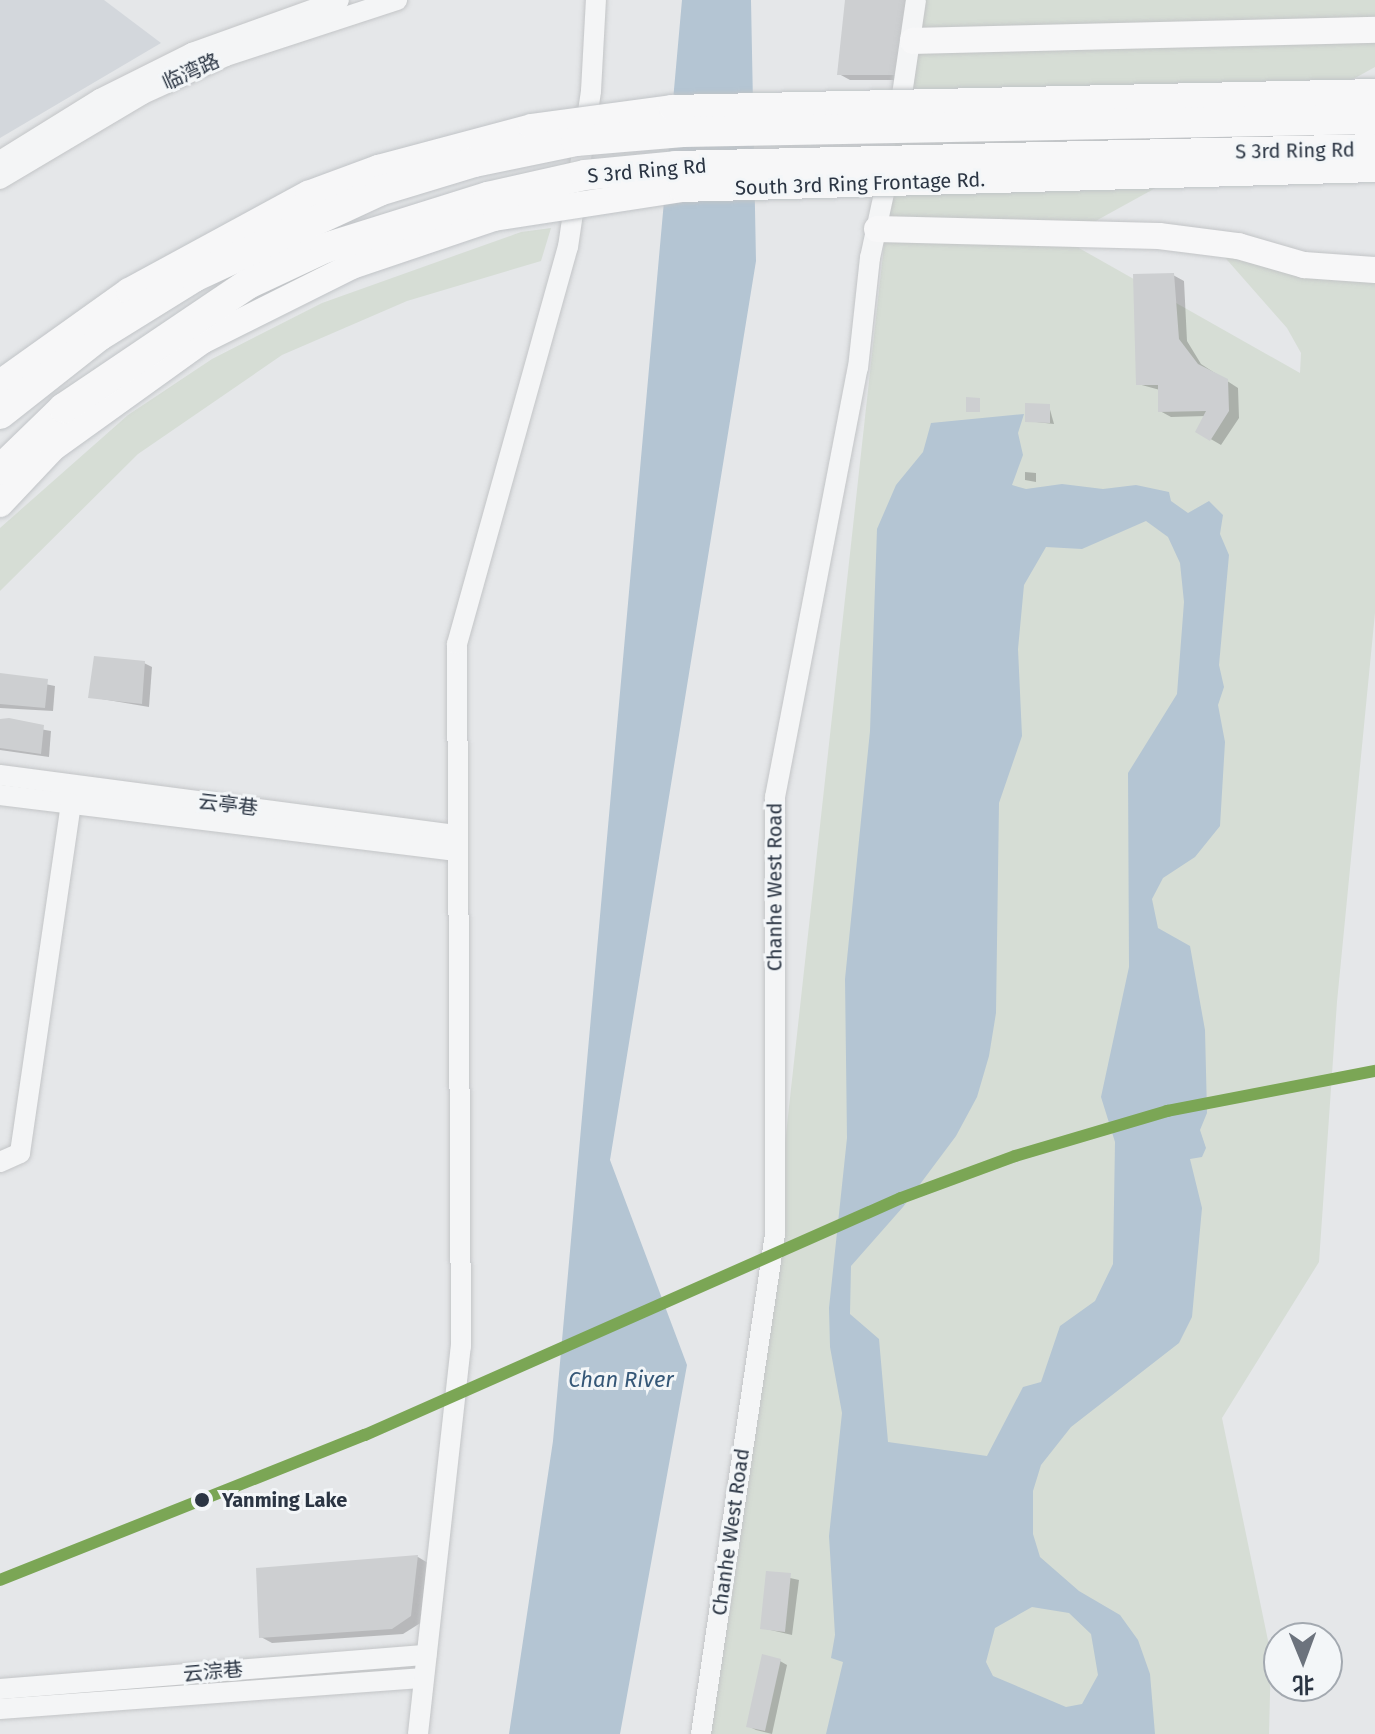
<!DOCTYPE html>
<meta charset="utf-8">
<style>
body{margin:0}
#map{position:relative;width:1375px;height:1734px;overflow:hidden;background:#e5e7e9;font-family:"Fira Sans","Noto Sans SC",sans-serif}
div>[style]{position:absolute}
.built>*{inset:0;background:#d3d7dc}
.green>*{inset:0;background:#d6ddd5}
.water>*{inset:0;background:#b4c5d3}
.shadow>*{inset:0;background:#0003}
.building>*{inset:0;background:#cdcfd1}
.roads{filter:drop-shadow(0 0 2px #c3c5c7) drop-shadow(0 0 2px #c3c5c7)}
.minor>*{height:20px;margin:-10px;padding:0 10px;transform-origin:10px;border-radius:10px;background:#f4f5f6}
.major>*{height:26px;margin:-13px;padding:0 13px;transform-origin:13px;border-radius:13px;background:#f7f7f8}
.bridges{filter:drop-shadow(0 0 2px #c1c4c7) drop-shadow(0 0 2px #c1c4c7)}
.major-bridge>*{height:26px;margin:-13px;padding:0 13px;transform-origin:13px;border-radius:13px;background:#f7f7f8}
.highway-bridge>*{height:30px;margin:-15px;padding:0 15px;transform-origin:15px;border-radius:15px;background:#f7f7f8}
.metro-1>*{height:12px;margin:-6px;padding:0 6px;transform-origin:6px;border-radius:6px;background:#7ba655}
.dots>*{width:22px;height:22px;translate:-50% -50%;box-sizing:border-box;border:4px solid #f3f6f8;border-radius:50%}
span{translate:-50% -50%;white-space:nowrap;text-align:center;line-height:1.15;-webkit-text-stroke:6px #f3f6f8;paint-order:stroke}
.street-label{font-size:20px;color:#2b3543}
.stop-label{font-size:20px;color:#2b3543;font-weight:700}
.left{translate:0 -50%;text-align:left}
.water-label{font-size:22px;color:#355777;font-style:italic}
.north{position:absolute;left:1263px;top:1622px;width:80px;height:80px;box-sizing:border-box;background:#f3f6f8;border:2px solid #a3a9b0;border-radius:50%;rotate:179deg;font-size:22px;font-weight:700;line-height:32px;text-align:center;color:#2b3543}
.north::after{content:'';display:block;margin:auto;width:28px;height:36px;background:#6c737d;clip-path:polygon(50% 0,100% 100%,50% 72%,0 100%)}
</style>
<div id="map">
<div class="built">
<div style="clip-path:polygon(0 0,104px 0,161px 43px,0 138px)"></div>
</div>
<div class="green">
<div style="clip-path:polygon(911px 0,1375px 0,1375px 67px,1063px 239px,1300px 373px,1301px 353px,1287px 328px,1221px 253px,1375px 278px,1375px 613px,1337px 1002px,1319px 1262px,1222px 1418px,1271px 1655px,1269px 1734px,703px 1734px,775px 1234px)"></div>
<div style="clip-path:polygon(551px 228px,541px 261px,407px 301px,282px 355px,138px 454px,0 591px,0 528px,128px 415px,212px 359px,322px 303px,521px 232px)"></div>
</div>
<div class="water">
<div style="clip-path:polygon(682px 0,751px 0,756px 261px,610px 1160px,687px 1365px,620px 1734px,509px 1734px,553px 1441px)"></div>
<div style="clip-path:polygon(evenodd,1024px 414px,1018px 433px,1023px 455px,1012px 485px,1026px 489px,1062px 484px,1103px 489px,1136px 485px,1169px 492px,1171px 501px,1188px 513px,1209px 501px,1223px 515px,1220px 534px,1229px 555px,1219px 665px,1224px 687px,1218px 705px,1225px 742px,1220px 826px,1195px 857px,1163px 878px,1152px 899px,1158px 928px,1190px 946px,1205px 1030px,1207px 1113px,1200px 1130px,1206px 1148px,1202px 1157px,1190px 1159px,1202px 1208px,1192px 1317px,1179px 1343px,1071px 1427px,1041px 1465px,1033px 1491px,1033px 1534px,1040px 1557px,1079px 1591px,1120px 1615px,1138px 1640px,1150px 1674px,1155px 1734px,826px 1734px,843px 1662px,831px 1658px,835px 1635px,829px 1536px,842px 1413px,830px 1347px,829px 1308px,847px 1138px,845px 979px,870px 731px,877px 529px,896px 485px,923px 452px,931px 423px,1024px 414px,1146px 521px,1168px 537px,1180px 563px,1184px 602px,1177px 694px,1128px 773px,1129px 967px,1101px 1097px,1115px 1142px,1113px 1264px,1095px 1301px,1060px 1326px,1041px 1382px,1023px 1387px,987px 1456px,888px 1442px,879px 1339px,850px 1314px,851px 1266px,903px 1207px,956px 1136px,977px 1097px,989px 1056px,996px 1013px,999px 803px,1022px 736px,1018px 649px,1024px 585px,1046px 547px,1082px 549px,1146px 521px,1024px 414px,1032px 1607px,1069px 1613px,1091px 1634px,1098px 1675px,1082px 1704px,1066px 1707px,993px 1676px,986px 1662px,995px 1628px,1032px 1607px)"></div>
</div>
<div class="shadow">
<div style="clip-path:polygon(846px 0,913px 80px,850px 80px,839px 74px)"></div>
<div style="clip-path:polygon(1173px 275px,1184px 281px,1187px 341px,1201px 364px,1238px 388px,1239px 418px,1221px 445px,1197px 431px,1206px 416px,1171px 417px,1160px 411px,1160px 390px,1138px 384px)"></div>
<div style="clip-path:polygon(1049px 406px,1054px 424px,1027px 421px)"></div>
<div style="clip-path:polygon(1025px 472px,1036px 473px,1036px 482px,1025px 480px)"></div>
<div style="clip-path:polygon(144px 663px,152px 667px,149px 707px,90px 697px)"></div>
<div style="clip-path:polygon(0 675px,55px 686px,53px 711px,0 708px)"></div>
<div style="clip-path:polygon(0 722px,51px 731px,49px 757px,0 750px)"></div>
<div style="clip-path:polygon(418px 1557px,428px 1563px,422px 1622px,403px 1634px,272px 1643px,261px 1637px,258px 1569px)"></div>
<div style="clip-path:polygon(768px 1573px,799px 1580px,792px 1635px,762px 1628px)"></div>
<div style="clip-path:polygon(780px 1661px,787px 1665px,772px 1734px,756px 1730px,748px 1726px)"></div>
</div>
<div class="building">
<div style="clip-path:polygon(845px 0,907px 0,902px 75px,837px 75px)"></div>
<div style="clip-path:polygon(1174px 273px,1179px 339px,1198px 364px,1228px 379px,1229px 411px,1210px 441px,1195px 432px,1206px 411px,1158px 412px,1158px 385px,1136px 385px,1133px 274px)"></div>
<div style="clip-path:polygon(966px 397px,980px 398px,980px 412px,966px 412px)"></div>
<div style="clip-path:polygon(1025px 403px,1050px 404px,1050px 423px,1025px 422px)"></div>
<div style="clip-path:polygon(94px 656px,145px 661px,142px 704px,88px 698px)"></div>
<div style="clip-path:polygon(0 673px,48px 679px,45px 708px,0 704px)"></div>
<div style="clip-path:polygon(9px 718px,44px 725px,41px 754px,0 748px,0 719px)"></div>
<div style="clip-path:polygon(418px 1555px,411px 1616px,392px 1629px,259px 1638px,256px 1568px)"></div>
<div style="clip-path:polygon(766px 1571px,791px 1573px,785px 1632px,760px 1629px)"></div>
<div style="clip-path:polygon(762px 1654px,781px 1659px,765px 1731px,746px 1727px)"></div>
</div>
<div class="roads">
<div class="minor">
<div style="left:899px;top:115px;width:116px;rotate:-81.6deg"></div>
<div style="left:0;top:161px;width:118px;rotate:-31.8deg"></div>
<div style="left:100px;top:99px;width:103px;rotate:-26.6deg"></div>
<div style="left:192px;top:53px;width:156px;rotate:-19.8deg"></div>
<div style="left:0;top:179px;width:166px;rotate:-30.7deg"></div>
<div style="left:143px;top:94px;width:91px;rotate:-24.6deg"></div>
<div style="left:226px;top:56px;width:180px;rotate:-18.1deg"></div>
<div style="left:0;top:775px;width:459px;rotate:7.5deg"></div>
<div style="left:0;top:795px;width:458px;rotate:7deg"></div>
<div style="left:0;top:1162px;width:22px;rotate:-24deg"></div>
<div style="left:20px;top:1153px;width:353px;rotate:-81.7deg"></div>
<div style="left:0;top:1689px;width:428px;rotate:-4.6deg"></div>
<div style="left:0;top:1709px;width:425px;rotate:-4.2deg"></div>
<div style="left:418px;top:1734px;width:389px;rotate:-83.7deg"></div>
<div style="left:461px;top:1347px;width:703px;rotate:-90.33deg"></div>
<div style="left:457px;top:644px;width:412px;rotate:-74.4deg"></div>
<div style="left:568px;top:247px;width:158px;rotate:-81.6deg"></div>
<div style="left:591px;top:91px;width:91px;rotate:-86.9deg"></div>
<div style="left:701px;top:1734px;width:505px;rotate:-81.58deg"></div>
<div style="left:775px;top:1234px;width:437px;rotate:-90deg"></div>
<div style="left:775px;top:797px;width:437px;rotate:-79.1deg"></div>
<div style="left:858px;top:368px;width:111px;rotate:-83.8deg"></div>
<div style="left:870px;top:258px;width:90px;rotate:-77.8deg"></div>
</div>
<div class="major">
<div style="left:913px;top:41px;width:462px;rotate:-1.4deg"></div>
<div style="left:877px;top:229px;width:282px;rotate:1.4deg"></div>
<div style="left:1159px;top:236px;width:80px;rotate:7.2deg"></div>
<div style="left:1238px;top:246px;width:69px;rotate:16.1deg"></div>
<div style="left:1304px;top:265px;width:71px;rotate:4deg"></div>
</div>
</div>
<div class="bridges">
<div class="major-bridge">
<div style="left:0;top:383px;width:158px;rotate:-35.5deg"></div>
<div style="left:129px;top:291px;width:204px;rotate:-28.5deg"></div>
<div style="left:308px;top:194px;width:75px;rotate:-20.4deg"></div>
<div style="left:378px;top:168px;width:159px;rotate:-14.9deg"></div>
<div style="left:532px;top:127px;width:141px;rotate:-7.7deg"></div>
<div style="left:672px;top:108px;width:703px;rotate:-1.3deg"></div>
<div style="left:0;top:504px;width:77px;rotate:-46.6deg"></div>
<div style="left:53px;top:448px;width:183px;rotate:-35.7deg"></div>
<div style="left:202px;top:341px;width:168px;rotate:-26.6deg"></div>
<div style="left:352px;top:266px;width:150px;rotate:-18.7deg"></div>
<div style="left:494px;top:218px;width:189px;rotate:-8.8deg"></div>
<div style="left:681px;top:189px;width:694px;rotate:-1.65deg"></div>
</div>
<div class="highway-bridge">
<div style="left:0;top:414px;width:126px;rotate:-38.2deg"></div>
<div style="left:99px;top:336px;width:112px;rotate:-31.8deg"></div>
<div style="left:194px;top:277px;width:204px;rotate:-24.9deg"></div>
<div style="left:379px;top:191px;width:99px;rotate:-17deg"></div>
<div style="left:474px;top:162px;width:104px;rotate:-11.6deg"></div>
<div style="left:576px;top:141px;width:107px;rotate:-4.8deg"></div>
<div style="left:683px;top:132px;width:692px;rotate:-1.08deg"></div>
<div style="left:0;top:470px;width:89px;rotate:-44.1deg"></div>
<div style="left:64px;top:408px;width:222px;rotate:-34deg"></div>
<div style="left:248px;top:284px;width:85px;rotate:-25.1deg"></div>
<div style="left:325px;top:248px;width:171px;rotate:-17.4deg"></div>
<div style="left:488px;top:197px;width:99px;rotate:-12.8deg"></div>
<div style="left:585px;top:175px;width:91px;rotate:-5.6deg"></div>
<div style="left:676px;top:166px;width:699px;rotate:-1.39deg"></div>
</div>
</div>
<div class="metro-1">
<div style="left:0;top:1580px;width:393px;rotate:-21.7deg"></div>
<div style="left:365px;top:1435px;width:586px;rotate:-23.85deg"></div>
<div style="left:901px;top:1198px;width:121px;rotate:-20.2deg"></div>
<div style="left:1015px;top:1156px;width:159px;rotate:-16.5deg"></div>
<div style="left:1167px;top:1111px;width:212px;rotate:-10.9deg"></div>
</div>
<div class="dots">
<div style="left:202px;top:1500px;background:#2b3543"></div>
</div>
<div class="street-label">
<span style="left:191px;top:72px;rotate:-24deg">临湾路</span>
<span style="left:1295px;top:151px;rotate:-1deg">S 3rd Ring Rd</span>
<span style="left:647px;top:171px;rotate:-5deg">S 3rd Ring Rd</span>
<span style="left:860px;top:184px;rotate:-2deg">South 3rd Ring Frontage Rd.</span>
<span style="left:228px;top:805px;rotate:7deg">云亭巷</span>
<span style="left:775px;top:887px;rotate:-90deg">Chanhe West Road</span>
<span style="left:731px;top:1532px;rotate:-82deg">Chanhe West Road</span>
<span style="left:213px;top:1672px;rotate:-5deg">云淙巷</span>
</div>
<div class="stop-label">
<span class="left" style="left:222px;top:1500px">Yanming Lake</span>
</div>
<div class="water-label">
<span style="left:621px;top:1380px">Chan River</span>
</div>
<div class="north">北</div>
</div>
